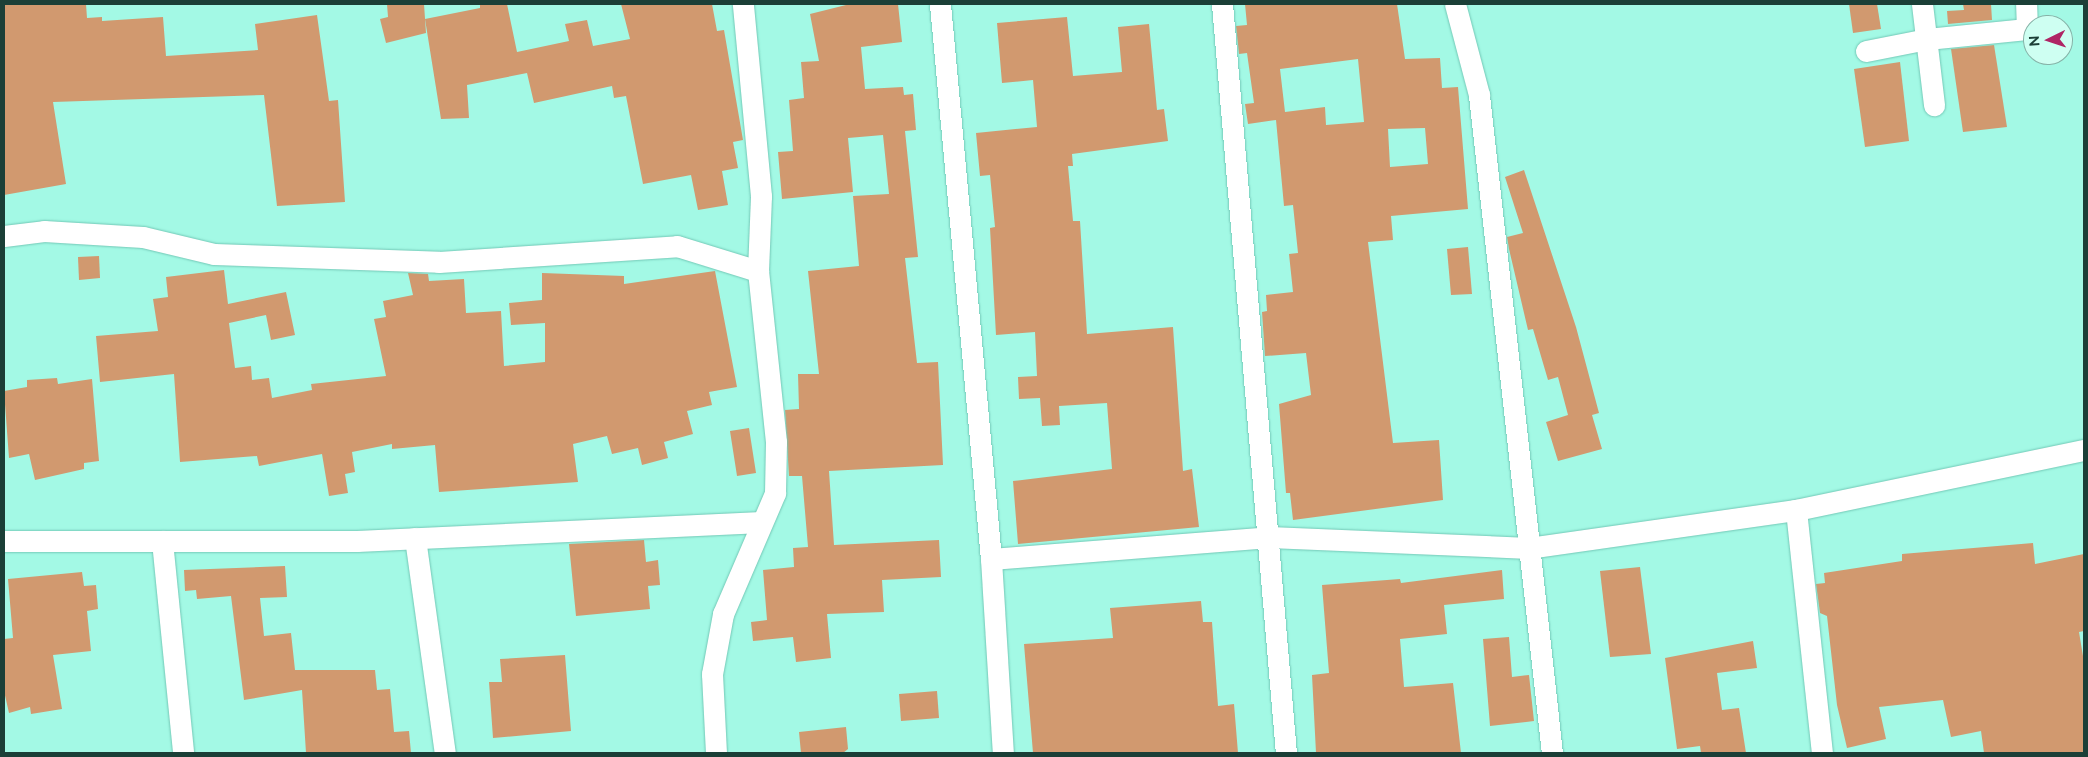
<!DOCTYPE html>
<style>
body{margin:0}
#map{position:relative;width:2088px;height:757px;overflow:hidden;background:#a3f9e5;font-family:Raleway,sans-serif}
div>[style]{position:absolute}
.building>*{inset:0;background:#d1996f}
.roads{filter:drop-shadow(0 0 1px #73c8b6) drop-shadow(0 0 1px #73c8b6)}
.street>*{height:21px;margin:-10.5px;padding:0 10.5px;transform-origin:10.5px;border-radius:10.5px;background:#fff}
span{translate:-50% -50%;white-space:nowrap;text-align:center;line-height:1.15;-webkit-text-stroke:4.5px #cefff2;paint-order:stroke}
.frame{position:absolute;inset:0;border:5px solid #1b3f37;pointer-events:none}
.north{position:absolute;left:2023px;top:15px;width:50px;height:50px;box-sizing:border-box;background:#cefff2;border:1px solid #86b2a7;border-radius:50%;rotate:266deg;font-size:14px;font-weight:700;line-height:20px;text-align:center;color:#1b3f37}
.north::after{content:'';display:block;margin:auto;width:18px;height:22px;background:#af2565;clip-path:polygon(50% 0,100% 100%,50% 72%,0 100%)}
</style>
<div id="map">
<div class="building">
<div style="clip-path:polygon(4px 4px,86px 4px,87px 18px,102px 17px,102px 21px,163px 17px,166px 56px,258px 50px,255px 24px,317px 15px,329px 101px,338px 100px,345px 202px,277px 206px,264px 95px,53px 102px,66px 184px,4px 195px)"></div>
<div style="clip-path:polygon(387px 4px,424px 4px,426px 33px,386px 43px,380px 19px,388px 17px)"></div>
<div style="clip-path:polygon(480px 4px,507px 4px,517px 52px,569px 41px,565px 24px,587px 20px,593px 46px,630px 39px,621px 4px,712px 4px,717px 31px,724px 30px,743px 140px,733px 142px,738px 168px,722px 171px,728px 205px,698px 210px,691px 175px,643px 184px,626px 96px,614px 98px,612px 86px,534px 103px,527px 73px,467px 85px,469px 118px,441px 119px,425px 19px,480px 8px)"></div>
<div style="clip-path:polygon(850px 4px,898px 4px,902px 42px,861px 47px,865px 89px,903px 87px,904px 95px,913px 94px,916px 130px,905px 131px,918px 257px,905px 258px,917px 363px,938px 362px,943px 465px,829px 471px,834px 545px,939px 540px,941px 577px,882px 580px,884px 612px,827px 614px,831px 658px,796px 662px,793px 637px,753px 641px,751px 622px,767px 620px,763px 570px,794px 567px,793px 548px,808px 547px,802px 476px,789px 476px,785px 410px,799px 409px,798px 374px,819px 374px,808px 271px,859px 266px,853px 196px,889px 194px,883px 135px,848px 138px,853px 192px,782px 199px,778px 152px,793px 151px,789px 100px,804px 98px,801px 62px,819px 61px,810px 14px)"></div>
<div style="clip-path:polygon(evenodd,1245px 4px,1397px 4px,1405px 59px,1440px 58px,1442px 88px,1458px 87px,1468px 209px,1391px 216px,1393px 240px,1368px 242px,1393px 443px,1439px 440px,1443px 500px,1293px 520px,1290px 493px,1286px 493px,1279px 404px,1311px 395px,1306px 353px,1265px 356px,1262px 312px,1267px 311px,1266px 295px,1293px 292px,1289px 254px,1298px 253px,1293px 205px,1284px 206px,1276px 120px,1248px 124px,1245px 104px,1254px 103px,1247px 53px,1239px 54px,1236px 26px,1247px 25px,1245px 4px,1358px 59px,1364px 122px,1326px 125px,1325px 107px,1285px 112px,1280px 69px,1358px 59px,1245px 4px,1425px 128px,1428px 164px,1390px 167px,1388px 129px,1425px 128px)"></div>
<div style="clip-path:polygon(1849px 4px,1877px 4px,1881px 29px,1853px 33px)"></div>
<div style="clip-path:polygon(1963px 4px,1991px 4px,1992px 20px,1948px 24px,1947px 11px,1964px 10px)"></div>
<div style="clip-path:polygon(1067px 17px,1073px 76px,1122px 72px,1118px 27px,1149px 24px,1157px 110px,1164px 109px,1168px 141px,1072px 154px,1073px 166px,1068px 166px,1073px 221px,1080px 221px,1087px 334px,1173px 327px,1183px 471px,1192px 469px,1199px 527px,1018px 544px,1013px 481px,1112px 469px,1107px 403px,1059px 406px,1060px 425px,1042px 426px,1040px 398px,1019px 399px,1018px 377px,1037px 376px,1035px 332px,996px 335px,990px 228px,995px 227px,990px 175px,980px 176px,976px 133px,1037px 127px,1033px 80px,1002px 83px,997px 23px)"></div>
<div style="clip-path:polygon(1994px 45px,2007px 127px,1963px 132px,1951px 49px)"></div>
<div style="clip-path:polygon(1900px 62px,1909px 141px,1865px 147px,1854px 69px)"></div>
<div style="clip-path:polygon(1524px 170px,1576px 327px,1599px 413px,1592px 415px,1602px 449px,1558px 461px,1546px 422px,1568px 415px,1558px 377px,1548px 380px,1533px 329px,1528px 330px,1509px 249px,1507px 237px,1523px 233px,1505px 177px)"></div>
<div style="clip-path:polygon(1468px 247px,1472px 294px,1451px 295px,1447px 249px)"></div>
<div style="clip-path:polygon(99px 256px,100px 278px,79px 280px,78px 257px)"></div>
<div style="clip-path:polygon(224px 270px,228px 304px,286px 292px,295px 335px,271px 340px,266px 315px,229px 323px,235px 368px,251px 366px,252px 380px,269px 378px,272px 398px,312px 390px,311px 384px,386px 376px,374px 319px,386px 317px,383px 301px,413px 295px,408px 273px,428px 274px,429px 281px,464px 279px,466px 313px,501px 311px,504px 366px,545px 362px,545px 323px,511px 325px,509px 303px,542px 300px,542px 273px,624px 276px,624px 284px,715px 271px,737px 387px,709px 392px,712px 405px,687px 411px,693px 434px,664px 442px,668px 458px,642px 465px,638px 448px,612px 454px,607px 436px,573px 444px,578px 482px,439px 492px,435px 445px,392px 449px,392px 444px,352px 452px,355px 472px,345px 474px,348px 493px,329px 496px,322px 454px,259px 466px,257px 456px,180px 462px,174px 374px,100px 382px,96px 336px,158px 331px,153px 299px,168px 297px,166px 277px)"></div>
<div style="clip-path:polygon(57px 378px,58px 384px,92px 379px,99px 461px,84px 463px,84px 469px,35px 480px,29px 454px,9px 458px,4px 391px,27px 387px,27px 380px)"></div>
<div style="clip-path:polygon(749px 428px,756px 473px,737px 476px,730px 431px)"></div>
<div style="clip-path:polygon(644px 540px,646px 562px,658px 560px,660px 585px,648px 586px,650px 609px,576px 616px,569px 544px)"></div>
<div style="clip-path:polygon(2033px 543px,2035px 564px,2084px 554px,2084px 631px,2079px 632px,2084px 662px,2084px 753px,1984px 753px,1981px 731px,1951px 737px,1943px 700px,1879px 707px,1886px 739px,1847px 748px,1837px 705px,1827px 616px,1820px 613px,1816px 584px,1825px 583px,1824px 573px,1902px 561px,1902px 554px)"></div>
<div style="clip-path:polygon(285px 566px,287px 597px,260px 598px,264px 636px,291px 633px,295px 670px,375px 670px,377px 690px,390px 689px,394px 732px,409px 731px,411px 753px,306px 753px,302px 690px,244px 700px,231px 596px,197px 599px,196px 590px,185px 591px,184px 570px)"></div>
<div style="clip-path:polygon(1640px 567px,1651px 654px,1610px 657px,1600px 571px)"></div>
<div style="clip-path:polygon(1502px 570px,1504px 599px,1444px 605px,1447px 634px,1400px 639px,1404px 687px,1453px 683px,1461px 753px,1316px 753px,1312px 675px,1329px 673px,1322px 585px,1400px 579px,1401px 583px)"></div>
<div style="clip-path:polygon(82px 572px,84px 586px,96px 585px,98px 609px,87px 611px,91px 651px,53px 655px,62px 709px,31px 714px,30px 707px,9px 713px,4px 691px,4px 639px,13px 638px,8px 579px)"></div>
<div style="clip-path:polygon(1201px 601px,1203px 622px,1212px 622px,1218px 706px,1234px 704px,1238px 753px,1033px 753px,1024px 644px,1113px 638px,1110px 608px)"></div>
<div style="clip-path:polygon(1509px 637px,1512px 677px,1529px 675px,1534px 721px,1490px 726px,1483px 639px)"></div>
<div style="clip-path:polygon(1753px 641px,1757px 668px,1717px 673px,1722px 710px,1739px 708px,1746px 753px,1701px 753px,1700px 746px,1677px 749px,1665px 658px)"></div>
<div style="clip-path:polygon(565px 655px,571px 731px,493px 738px,489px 682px,502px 682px,500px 659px)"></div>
<div style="clip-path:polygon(937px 691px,939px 718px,901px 721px,899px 694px)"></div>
<div style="clip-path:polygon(846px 727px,848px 749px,843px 753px,801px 753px,799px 732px)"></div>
</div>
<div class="roads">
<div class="street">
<div style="left:940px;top:4px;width:557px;rotate:84.75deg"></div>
<div style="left:991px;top:559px;width:194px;rotate:86.5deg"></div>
<div style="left:1222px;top:4px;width:752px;rotate:85.12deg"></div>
<div style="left:1455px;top:4px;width:94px;rotate:75.2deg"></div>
<div style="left:1479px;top:95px;width:662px;rotate:83.67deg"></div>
<div style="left:1922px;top:4px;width:102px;rotate:83.2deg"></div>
<div style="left:1866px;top:51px;width:62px;rotate:-11.1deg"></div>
<div style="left:1927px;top:39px;width:100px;rotate:-5.7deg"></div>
<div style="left:2027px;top:29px;width:25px;rotate:-92deg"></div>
<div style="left:4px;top:236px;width:40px;rotate:-7.1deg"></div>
<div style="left:44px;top:231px;width:99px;rotate:3.5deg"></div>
<div style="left:143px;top:237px;width:73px;rotate:13.5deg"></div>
<div style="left:214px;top:254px;width:225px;rotate:2deg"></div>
<div style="left:439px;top:262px;width:239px;rotate:-3.8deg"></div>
<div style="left:677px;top:246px;width:85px;rotate:17.2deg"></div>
<div style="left:1796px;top:510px;width:244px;rotate:83.9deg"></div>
<div style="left:415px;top:538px;width:217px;rotate:82.1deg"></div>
<div style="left:4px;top:541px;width:353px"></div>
<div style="left:357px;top:541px;width:405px;rotate:-2.7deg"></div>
<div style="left:162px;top:541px;width:213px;rotate:84.3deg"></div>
<div style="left:991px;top:559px;width:279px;rotate:-4.5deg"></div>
<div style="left:1269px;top:537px;width:260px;rotate:2.4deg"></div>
<div style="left:1529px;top:548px;width:270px;rotate:-8.1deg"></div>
<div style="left:1796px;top:510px;width:294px;rotate:-11.8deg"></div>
<div style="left:716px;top:753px;width:79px;rotate:-92.9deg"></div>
<div style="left:712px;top:674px;width:61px;rotate:-79.6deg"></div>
<div style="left:723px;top:614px;width:132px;rotate:-66.7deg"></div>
<div style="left:775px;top:493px;width:51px;rotate:-88.9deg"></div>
<div style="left:776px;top:442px;width:172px;rotate:-96deg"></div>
<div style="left:758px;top:271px;width:75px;rotate:-87.7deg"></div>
<div style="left:761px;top:196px;width:193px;rotate:-95.4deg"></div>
</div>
</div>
<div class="frame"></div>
<div class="north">N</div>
</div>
